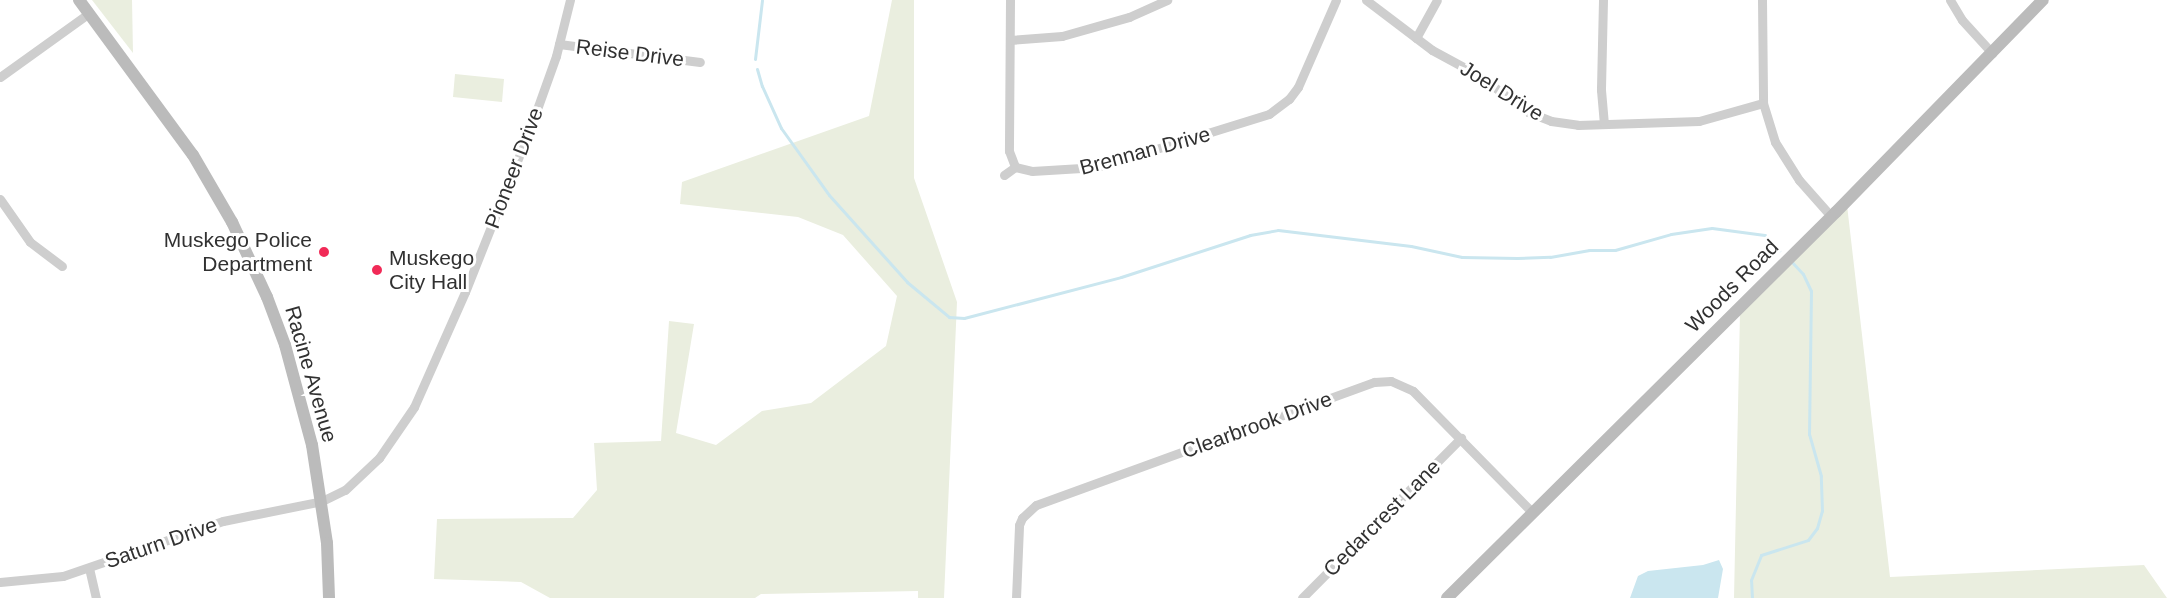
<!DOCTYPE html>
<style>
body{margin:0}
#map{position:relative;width:2176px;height:598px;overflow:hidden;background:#fff;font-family:Helvetica,sans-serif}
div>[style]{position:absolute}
.green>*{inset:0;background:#eaeedf}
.water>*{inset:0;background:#cae6ef}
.stream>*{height:3px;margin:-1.5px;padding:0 1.5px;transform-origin:1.5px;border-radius:1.5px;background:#cae6ef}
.street>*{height:9px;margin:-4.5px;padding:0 4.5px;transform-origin:4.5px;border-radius:4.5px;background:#cecece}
.secondary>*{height:12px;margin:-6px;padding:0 6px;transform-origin:6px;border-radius:6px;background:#bbb}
.dots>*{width:16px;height:16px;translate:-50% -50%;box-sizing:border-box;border:3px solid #fff;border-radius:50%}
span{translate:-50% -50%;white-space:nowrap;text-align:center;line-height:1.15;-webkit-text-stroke:6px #fff;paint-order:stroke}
.street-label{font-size:21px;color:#313131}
.poi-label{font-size:21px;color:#313131}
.right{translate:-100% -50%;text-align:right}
.left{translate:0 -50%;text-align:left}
</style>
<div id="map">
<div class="green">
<div style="clip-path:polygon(92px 0,132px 0,133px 53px)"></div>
<div style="clip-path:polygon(892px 0,914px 0,914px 178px,957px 302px,944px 598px,918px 598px,918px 591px,761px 594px,755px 598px,550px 598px,521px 582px,434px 579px,437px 519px,573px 518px,597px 490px,594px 443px,661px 441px,669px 321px,694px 324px,676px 433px,716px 445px,762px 411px,811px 403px,886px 346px,897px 296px,843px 235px,798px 217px,680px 204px,682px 182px,869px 116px)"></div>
<div style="clip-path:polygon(455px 74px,504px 79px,502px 102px,453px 97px)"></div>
<div style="clip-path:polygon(1847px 205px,1890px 577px,2144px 565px,2167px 598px,1734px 598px,1740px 312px)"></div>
</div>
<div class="water">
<div style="clip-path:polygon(1719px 560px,1723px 569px,1718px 598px,1630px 598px,1638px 576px,1648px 571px,1703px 565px)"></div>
</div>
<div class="stream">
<div style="left:755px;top:59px;width:59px;rotate:-83.2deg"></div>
<div style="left:757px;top:69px;width:18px;rotate:74deg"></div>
<div style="left:762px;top:86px;width:46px;rotate:65.7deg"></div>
<div style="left:781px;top:128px;width:82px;rotate:54.4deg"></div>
<div style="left:829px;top:195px;width:117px;rotate:48.1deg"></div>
<div style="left:907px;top:282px;width:55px;rotate:39.8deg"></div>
<div style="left:949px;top:317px;width:15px;rotate:4deg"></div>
<div style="left:964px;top:318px;width:162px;rotate:-14.6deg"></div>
<div style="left:1121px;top:277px;width:136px;rotate:-18deg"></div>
<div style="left:1250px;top:235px;width:28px;rotate:-10deg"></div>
<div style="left:1278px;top:230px;width:134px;rotate:6.9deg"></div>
<div style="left:1411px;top:246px;width:52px;rotate:12.2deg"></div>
<div style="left:1462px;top:257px;width:55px;rotate:1deg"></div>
<div style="left:1517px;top:258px;width:33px;rotate:-2deg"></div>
<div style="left:1550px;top:257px;width:40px;rotate:-10deg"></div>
<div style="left:1589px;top:250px;width:26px"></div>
<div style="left:1615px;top:250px;width:58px;rotate:-15.9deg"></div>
<div style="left:1671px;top:234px;width:41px;rotate:-8.3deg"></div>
<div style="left:1712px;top:228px;width:53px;rotate:7.5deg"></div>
<div style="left:1765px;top:235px;width:21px;rotate:47deg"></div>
<div style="left:1752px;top:598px;width:18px;rotate:-93deg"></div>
<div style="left:1751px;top:580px;width:27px;rotate:-68deg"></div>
<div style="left:1761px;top:555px;width:49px;rotate:-17.7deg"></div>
<div style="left:1808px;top:540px;width:15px;rotate:-53deg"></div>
<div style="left:1817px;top:528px;width:18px;rotate:-74deg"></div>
<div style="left:1822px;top:511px;width:35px;rotate:-92deg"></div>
<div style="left:1821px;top:476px;width:44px;rotate:-105.9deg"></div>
<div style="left:1809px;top:434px;width:143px;rotate:-89.2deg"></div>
<div style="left:1811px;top:291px;width:19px;rotate:-115deg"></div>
<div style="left:1803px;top:274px;width:18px;rotate:-133deg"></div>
</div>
<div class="street">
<div style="left:1010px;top:0;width:151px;rotate:90.4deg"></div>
<div style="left:1009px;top:151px;width:17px;rotate:69deg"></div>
<div style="left:1015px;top:167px;width:17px;rotate:13deg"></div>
<div style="left:1032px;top:171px;width:66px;rotate:-3.5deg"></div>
<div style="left:1098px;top:167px;width:179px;rotate:-17.2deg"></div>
<div style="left:1269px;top:114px;width:25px;rotate:-37deg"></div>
<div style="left:1289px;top:99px;width:15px;rotate:-53deg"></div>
<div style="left:1298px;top:87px;width:95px;rotate:-66.4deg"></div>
<div style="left:1366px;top:0;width:83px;rotate:37.1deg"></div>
<div style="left:1432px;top:50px;width:52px;rotate:28.5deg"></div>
<div style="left:1478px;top:75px;width:62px;rotate:36.5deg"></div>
<div style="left:1528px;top:112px;width:25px;rotate:21deg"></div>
<div style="left:1551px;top:121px;width:27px;rotate:8deg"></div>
<div style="left:1578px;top:125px;width:121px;rotate:-1.9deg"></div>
<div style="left:1699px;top:121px;width:66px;rotate:-15.7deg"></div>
<div style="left:1603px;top:0;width:90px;rotate:91.3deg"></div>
<div style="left:1601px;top:90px;width:33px;rotate:85deg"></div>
<div style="left:1762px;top:0;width:103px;rotate:89.4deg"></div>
<div style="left:1763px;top:103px;width:41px;rotate:72.9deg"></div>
<div style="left:1775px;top:142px;width:45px;rotate:57.7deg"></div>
<div style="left:1799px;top:180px;width:48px;rotate:48.4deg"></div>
<div style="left:1950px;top:0;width:23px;rotate:59deg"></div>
<div style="left:1962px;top:20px;width:45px;rotate:47.7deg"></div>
<div style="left:1416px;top:38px;width:43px;rotate:-61.1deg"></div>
<div style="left:1010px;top:40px;width:52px;rotate:-4.4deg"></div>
<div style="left:1062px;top:36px;width:70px;rotate:-15.8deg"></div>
<div style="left:1129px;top:17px;width:42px;rotate:-24.1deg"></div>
<div style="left:559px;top:44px;width:142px;rotate:7.3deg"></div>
<div style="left:0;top:77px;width:110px;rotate:-35.7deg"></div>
<div style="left:1004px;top:175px;width:14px;rotate:-36deg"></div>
<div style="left:0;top:199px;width:52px;rotate:55.1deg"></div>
<div style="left:30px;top:242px;width:40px;rotate:37deg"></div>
<div style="left:89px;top:568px;width:31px;rotate:77deg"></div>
<div style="left:0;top:582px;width:63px;rotate:-5.4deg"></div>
<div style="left:63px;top:576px;width:169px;rotate:-19deg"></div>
<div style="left:223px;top:521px;width:101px;rotate:-11.4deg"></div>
<div style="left:322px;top:501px;width:25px;rotate:-26deg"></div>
<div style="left:345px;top:490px;width:47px;rotate:-43.3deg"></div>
<div style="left:379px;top:458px;width:62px;rotate:-55.5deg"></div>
<div style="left:414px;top:407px;width:126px;rotate:-66.1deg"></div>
<div style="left:465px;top:292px;width:179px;rotate:-68.3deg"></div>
<div style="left:531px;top:126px;width:74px;rotate:-70.3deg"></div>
<div style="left:556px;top:56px;width:58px;rotate:-76deg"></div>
<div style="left:1016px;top:598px;width:73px;rotate:-87.6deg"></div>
<div style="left:1019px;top:525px;width:8px;rotate:-67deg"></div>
<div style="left:1022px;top:518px;width:19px;rotate:-43deg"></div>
<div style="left:1036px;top:505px;width:360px;rotate:-20deg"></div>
<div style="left:1374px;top:382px;width:17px;rotate:-3deg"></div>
<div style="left:1391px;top:381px;width:24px;rotate:24deg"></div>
<div style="left:1413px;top:391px;width:170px;rotate:45.5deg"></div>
<div style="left:1302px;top:598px;width:226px;rotate:-45.2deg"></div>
</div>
<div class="secondary">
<div style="left:79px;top:0;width:192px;rotate:53.7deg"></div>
<div style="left:193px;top:155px;width:78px;rotate:59.8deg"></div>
<div style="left:232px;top:222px;width:83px;rotate:65deg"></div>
<div style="left:267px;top:297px;width:51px;rotate:69.4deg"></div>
<div style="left:285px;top:345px;width:104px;rotate:74.9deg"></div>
<div style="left:312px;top:445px;width:99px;rotate:81.3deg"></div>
<div style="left:327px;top:543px;width:55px;rotate:87.9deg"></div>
<div style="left:1447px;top:598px;width:548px;rotate:-44.78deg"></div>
<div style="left:1836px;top:212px;width:296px;rotate:-45.7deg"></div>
</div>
<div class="dots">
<div style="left:324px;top:252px;background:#f12a57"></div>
<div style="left:377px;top:270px;background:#f12a57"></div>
</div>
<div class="street-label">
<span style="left:630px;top:53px;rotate:7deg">Reise Drive</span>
<span style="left:1502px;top:91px;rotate:32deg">Joel Drive</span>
<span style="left:1145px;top:151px;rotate:-15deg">Brennan Drive</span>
<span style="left:514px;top:168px;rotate:-69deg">Pioneer Drive</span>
<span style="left:1732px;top:286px;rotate:-45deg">Woods Road</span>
<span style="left:311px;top:374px;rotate:74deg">Racine Avenue</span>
<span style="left:1257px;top:425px;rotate:-20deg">Clearbrook Drive</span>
<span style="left:1382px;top:518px;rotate:-45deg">Cedarcrest Lane</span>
<span style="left:161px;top:543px;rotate:-19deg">Saturn Drive</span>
</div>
<div class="poi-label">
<span class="right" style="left:312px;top:252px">Muskego Police<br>Department</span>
<span class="left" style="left:389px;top:270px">Muskego<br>City Hall</span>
</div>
</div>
